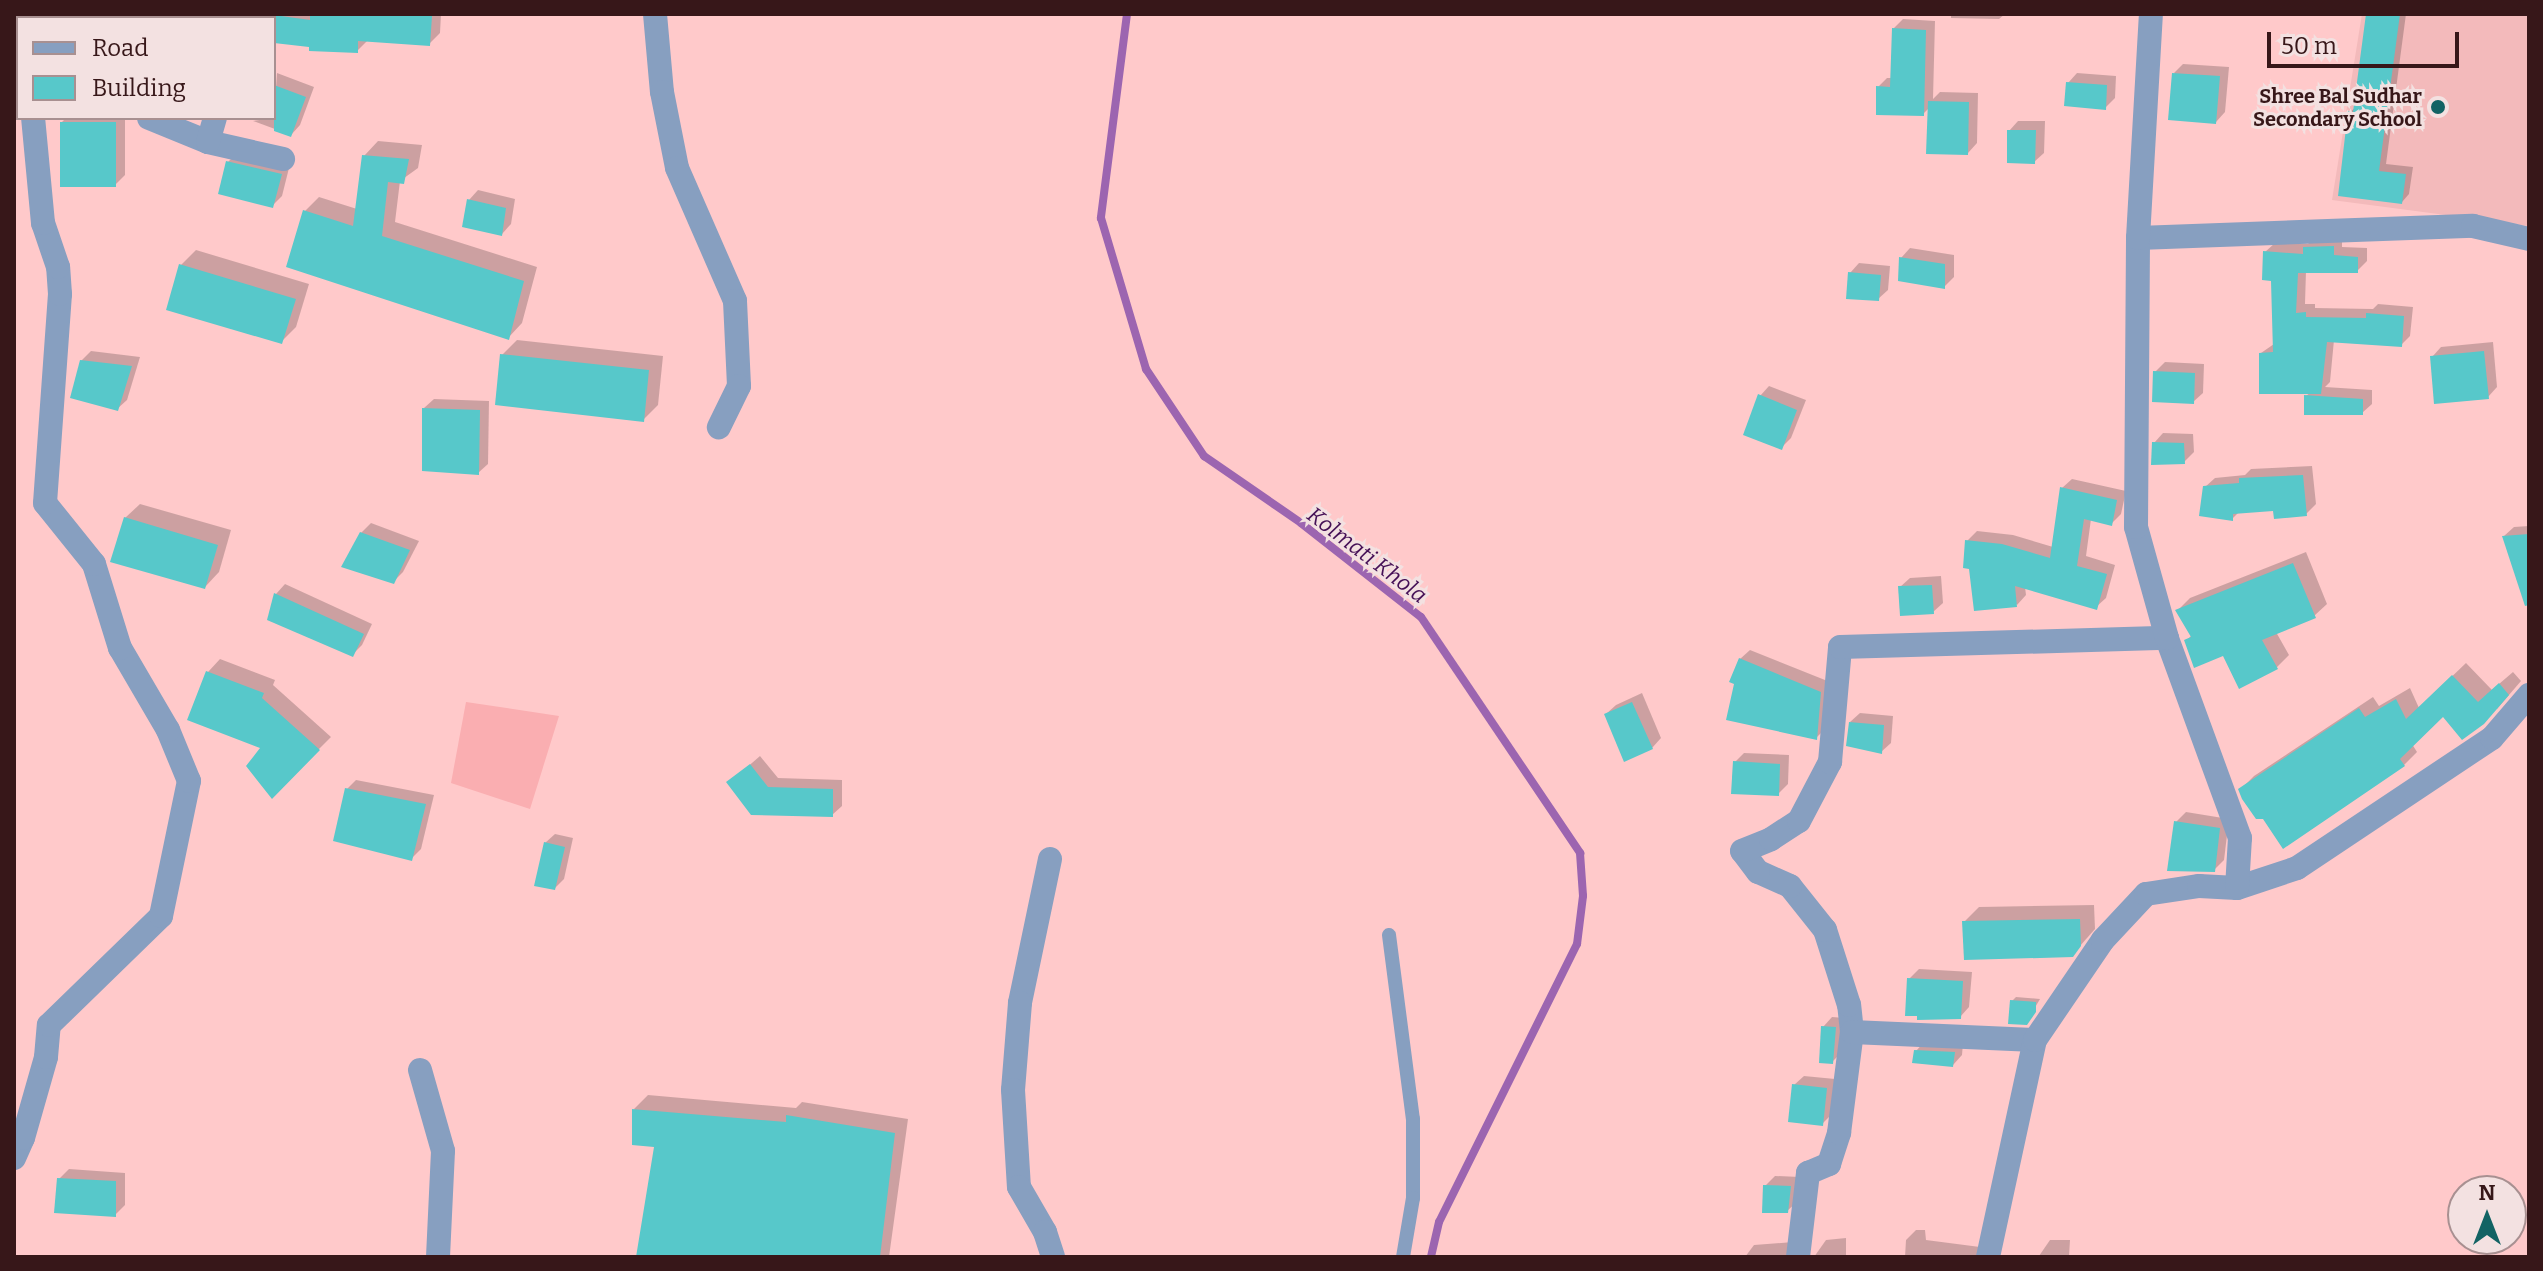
<!DOCTYPE html>
<style>
body{margin:0}
#map{position:relative;width:2543px;height:1271px;overflow:hidden;background:#ffc9ca;font-family:Bitter,serif}
div>[style]{position:absolute}
.built>*{inset:0;background:#f3babb}
.green>*{inset:0;background:#faaeb1}
.shadow>*{inset:0;background:#0003}
.stream>*{height:8px;margin:-4px;padding:0 4px;transform-origin:4px;border-radius:4px;background:#9c65b0}
.building>*{inset:0;background:#57c8ca}
.service>*{height:14px;margin:-7px;padding:0 7px;transform-origin:7px;border-radius:7px;background:#879fc0}
.minor>*{height:24px;margin:-12px;padding:0 12px;transform-origin:12px;border-radius:12px;background:#879fc0}
.tertiary>*{height:24px;margin:-12px;padding:0 12px;transform-origin:12px;border-radius:12px;background:#879fc0}
.dots>*{width:22px;height:22px;translate:-50% -50%;box-sizing:border-box;border:4px solid #f3e1e1;border-radius:50%}
span{translate:-50% -50%;white-space:nowrap;text-align:center;line-height:1.15;-webkit-text-stroke:6px #f3e1e1;paint-order:stroke}
.poi-label{font-size:20px;color:#371719;font-weight:700}
.right{translate:-100% -50%;text-align:right}
.water-label{font-size:22px;color:#451056;font-style:italic}
.frame{position:absolute;inset:0;border:16px solid #371719;pointer-events:none}
.legend{position:absolute;left:16px;top:16px;width:260px;height:104px;box-sizing:border-box;background:#f3e1e1;border:2px solid #a89091;margin:0;padding:10px 14px;list-style:none;font-size:24px;color:#371719}
.legend li{display:flex;align-items:center;gap:16px;height:40px}
.legend b{width:40px;border:2px solid #a89091}
.north{position:absolute;left:2447px;top:1175px;width:80px;height:80px;box-sizing:border-box;background:#f3e1e1;border:2px solid #a89091;border-radius:50%;rotate:0deg;font-size:22px;font-weight:700;line-height:32px;text-align:center;color:#371719}
.north::after{content:'';display:block;margin:auto;width:28px;height:36px;background:#126364;clip-path:polygon(50% 0,100% 100%,50% 72%,0 100%)}
.scale{position:absolute;left:2267px;top:32px;width:192px;height:36px;box-sizing:border-box;border:4px solid #371719;border-top:0;padding-left:10px;font-size:24px;line-height:28px;white-space:nowrap;color:#371719;-webkit-text-stroke:6px #f3e1e1;paint-order:stroke}
</style>
<div id="map">
<div class="built">
<div style="clip-path:polygon(2362px 14px,2529px 14px,2529px 226px,2332px 200px)"></div>
</div>
<div class="green">
<div style="clip-path:polygon(466px 702px,559px 716px,530px 809px,451px 783px)"></div>
</div>
<div class="shadow">
<div style="clip-path:polygon(26px 14px,84px 14px,84px 18px,28px 18px)"></div>
<div style="clip-path:polygon(104px 14px,241px 14px,245px 18px,107px 18px)"></div>
<div style="clip-path:polygon(259px 14px,441px 14px,440px 33px,429px 44px,368px 40px,357px 51px,274px 41px,274px 18px,259px 18px)"></div>
<div style="clip-path:polygon(1951px 14px,2005px 14px,1999px 19px,1951px 18px)"></div>
<div style="clip-path:polygon(2368px 14px,2406px 14px,2386px 164px,2413px 167px,2409px 194px,2402px 202px,2340px 194px,2350px 112px,2356px 107px)"></div>
<div style="clip-path:polygon(1903px 19px,1935px 21px,1933px 99px,1940px 92px,1978px 93px,1977px 143px,1968px 153px,1930px 107px,1923px 114px,1878px 87px,1887px 78px,1892px 78px,1894px 28px)"></div>
<div style="clip-path:polygon(2183px 64px,2229px 67px,2225px 112px,2216px 122px,2174px 73px)"></div>
<div style="clip-path:polygon(277px 73px,314px 87px,300px 125px,291px 135px,253px 121px,274px 118px)"></div>
<div style="clip-path:polygon(2077px 73px,2116px 76px,2115px 98px,2105px 108px,2068px 83px)"></div>
<div style="clip-path:polygon(66px 118px,125px 118px,125px 175px,115px 185px,62px 122px)"></div>
<div style="clip-path:polygon(2018px 121px,2045px 121px,2044px 153px,2034px 162px,2009px 131px)"></div>
<div style="clip-path:polygon(378px 141px,422px 145px,418px 168px,400px 181px,395px 222px,537px 267px,522px 323px,508px 338px,305px 211px,319px 197px,357px 209px,364px 156px)"></div>
<div style="clip-path:polygon(237px 153px,290px 164px,282px 196px,272px 206px,228px 162px)"></div>
<div style="clip-path:polygon(478px 190px,515px 199px,511px 224px,502px 234px,469px 200px)"></div>
<div style="clip-path:polygon(2342px 237px,2342px 247px,2367px 248px,2367px 261px,2357px 271px,2306px 271px,2305px 304px,2315px 304px,2315px 308px,2373px 309px,2378px 304px,2413px 307px,2410px 336px,2401px 345px,2334px 340px,2330px 382px,2325px 387px,2372px 390px,2372px 404px,2362px 413px,2306px 396px,2311px 392px,2261px 353px,2274px 344px,2273px 279px,2265px 252px,2275px 243px,2308px 244px,2314px 238px)"></div>
<div style="clip-path:polygon(1910px 248px,1954px 255px,1954px 277px,1944px 287px,1901px 258px)"></div>
<div style="clip-path:polygon(196px 250px,309px 284px,296px 327px,281px 342px,181px 265px)"></div>
<div style="clip-path:polygon(1859px 263px,1890px 266px,1888px 290px,1878px 299px,1850px 273px)"></div>
<div style="clip-path:polygon(517px 340px,663px 356px,658px 405px,643px 420px,502px 355px)"></div>
<div style="clip-path:polygon(2493px 342px,2497px 387px,2488px 397px,2432px 357px,2441px 347px)"></div>
<div style="clip-path:polygon(91px 351px,140px 357px,127px 400px,117px 409px,81px 361px)"></div>
<div style="clip-path:polygon(2165px 362px,2204px 364px,2203px 393px,2193px 402px,2155px 372px)"></div>
<div style="clip-path:polygon(1769px 386px,1806px 400px,1791px 438px,1781px 448px,1760px 396px)"></div>
<div style="clip-path:polygon(434px 399px,489px 401px,488px 464px,478px 473px,424px 408px)"></div>
<div style="clip-path:polygon(2163px 433px,2193px 434px,2194px 452px,2184px 462px,2154px 443px)"></div>
<div style="clip-path:polygon(2312px 466px,2316px 504px,2306px 514px,2275px 509px,2240px 511px,2232px 519px,2205px 487px,2215px 478px,2245px 475px,2251px 469px)"></div>
<div style="clip-path:polygon(2072px 479px,2126px 491px,2121px 514px,2111px 524px,2091px 519px,2086px 556px,2115px 565px,2106px 598px,2096px 607px,2025px 587px,2026px 595px,2017px 605px,1967px 541px,1977px 531px,2013px 535px,2053px 547px,2062px 488px)"></div>
<div style="clip-path:polygon(140px 504px,231px 530px,219px 572px,205px 587px,125px 518px)"></div>
<div style="clip-path:polygon(371px 523px,419px 541px,403px 572px,393px 582px,361px 533px)"></div>
<div style="clip-path:polygon(2529px 526px,2529px 564px,2504px 536px,2514px 527px)"></div>
<div style="clip-path:polygon(2306px 552px,2327px 604px,2314px 616px,2276px 632px,2289px 655px,2276px 668px,2186px 641px,2192px 635px,2177px 611px,2190px 598px)"></div>
<div style="clip-path:polygon(1941px 576px,1943px 603px,1933px 612px,1900px 587px,1910px 578px)"></div>
<div style="clip-path:polygon(285px 584px,372px 624px,362px 645px,353px 654px,270px 619px,276px 594px)"></div>
<div style="clip-path:polygon(1750px 650px,1830px 682px,1826px 728px,1816px 738px,1740px 659px)"></div>
<div style="clip-path:polygon(220px 659px,275px 680px,273px 685px,331px 737px,272px 796px,263px 748px,208px 672px)"></div>
<div style="clip-path:polygon(2466px 663px,2492px 690px,2513px 672px,2521px 681px,2497px 709px,2443px 714px,2412px 744px,2417px 752px,2404px 765px,2264px 817px,2241px 789px,2254px 776px,2373px 697px,2379px 706px,2410px 688px,2419px 708px)"></div>
<div style="clip-path:polygon(1642px 693px,1661px 738px,1652px 748px,1606px 714px,1616px 705px)"></div>
<div style="clip-path:polygon(1860px 713px,1893px 716px,1891px 743px,1881px 752px,1850px 722px)"></div>
<div style="clip-path:polygon(1744px 753px,1789px 755px,1788px 784px,1778px 794px,1735px 762px)"></div>
<div style="clip-path:polygon(760px 756px,778px 778px,842px 780px,842px 806px,832px 815px,729px 783px)"></div>
<div style="clip-path:polygon(356px 780px,434px 795px,421px 849px,411px 859px,347px 789px)"></div>
<div style="clip-path:polygon(2186px 812px,2229px 819px,2224px 860px,2214px 870px,2176px 822px)"></div>
<div style="clip-path:polygon(555px 834px,573px 838px,564px 879px,555px 888px,545px 843px)"></div>
<div style="clip-path:polygon(2094px 905px,2095px 929px,2072px 955px,1964px 922px,1979px 907px)"></div>
<div style="clip-path:polygon(1919px 969px,1972px 972px,1969px 1007px,1960px 1017px,1909px 979px)"></div>
<div style="clip-path:polygon(2016px 997px,2040px 999px,2027px 1021px,2012px 1001px)"></div>
<div style="clip-path:polygon(1832px 1017px,1845px 1018px,1842px 1052px,1832px 1062px,1823px 1027px)"></div>
<div style="clip-path:polygon(1925px 1041px,1963px 1043px,1962px 1055px,1953px 1065px,1916px 1051px)"></div>
<div style="clip-path:polygon(1804px 1076px,1835px 1079px,1832px 1114px,1823px 1123px,1794px 1085px)"></div>
<div style="clip-path:polygon(648px 1095px,796px 1108px,802px 1102px,908px 1119px,889px 1257px,638px 1257px,656px 1145px,634px 1109px)"></div>
<div style="clip-path:polygon(69px 1169px,125px 1173px,125px 1205px,115px 1215px,59px 1179px)"></div>
<div style="clip-path:polygon(1775px 1176px,1800px 1177px,1797px 1202px,1787px 1211px,1765px 1186px)"></div>
<div style="clip-path:polygon(1916px 1230px,1925px 1230px,1926px 1240px,1980px 1247px,1979px 1257px,1905px 1257px,1906px 1240px)"></div>
<div style="clip-path:polygon(1846px 1238px,1846px 1257px,1814px 1257px,1826px 1240px)"></div>
<div style="clip-path:polygon(2050px 1240px,2070px 1240px,2069px 1257px,2030px 1257px,2039px 1256px)"></div>
<div style="clip-path:polygon(1793px 1242px,1798px 1257px,1745px 1257px,1754px 1245px)"></div>
</div>
<div class="stream">
<div style="left:1127px;top:14px;width:206px;rotate:97.3deg"></div>
<div style="left:1101px;top:218px;width:158px;rotate:73.4deg"></div>
<div style="left:1146px;top:369px;width:105px;rotate:56.3deg"></div>
<div style="left:1204px;top:456px;width:118px;rotate:34.6deg"></div>
<div style="left:1301px;top:523px;width:152px;rotate:38.1deg"></div>
<div style="left:1421px;top:617px;width:285px;rotate:56deg"></div>
<div style="left:1580px;top:853px;width:43px;rotate:86deg"></div>
<div style="left:1583px;top:896px;width:48px;rotate:97.1deg"></div>
<div style="left:1577px;top:944px;width:310px;rotate:116.4deg"></div>
<div style="left:1439px;top:1222px;width:36px;rotate:103deg"></div>
</div>
<div class="building">
<div style="clip-path:polygon(310px 14px,432px 16px,430px 46px,358px 41px,358px 53px,309px 51px,309px 47px,274px 43px,274px 15px,310px 20px)"></div>
<div style="clip-path:polygon(2366px 14px,2400px 14px,2379px 171px,2406px 174px,2402px 204px,2338px 196px,2348px 111px,2353px 112px)"></div>
<div style="clip-path:polygon(1892px 28px,1926px 30px,1924px 116px,1876px 115px,1876px 86px,1890px 87px)"></div>
<div style="clip-path:polygon(2172px 73px,2220px 76px,2216px 124px,2168px 120px)"></div>
<div style="clip-path:polygon(2066px 82px,2107px 85px,2106px 110px,2064px 106px)"></div>
<div style="clip-path:polygon(274px 85px,306px 97px,291px 137px,274px 131px)"></div>
<div style="clip-path:polygon(1928px 101px,1969px 102px,1968px 155px,1926px 154px)"></div>
<div style="clip-path:polygon(60px 122px,116px 122px,116px 187px,60px 187px)"></div>
<div style="clip-path:polygon(2007px 130px,2036px 130px,2035px 164px,2007px 163px)"></div>
<div style="clip-path:polygon(362px 155px,409px 159px,404px 184px,388px 182px,382px 236px,524px 281px,509px 340px,286px 267px,303px 210px,353px 226px)"></div>
<div style="clip-path:polygon(226px 161px,282px 174px,273px 208px,218px 194px)"></div>
<div style="clip-path:polygon(467px 199px,506px 208px,502px 236px,462px 227px)"></div>
<div style="clip-path:polygon(2334px 246px,2334px 255px,2358px 257px,2358px 273px,2298px 273px,2296px 313px,2306px 312px,2306px 317px,2366px 318px,2366px 313px,2404px 316px,2402px 347px,2327px 342px,2321px 394px,2259px 394px,2259px 353px,2273px 352px,2271px 281px,2262px 280px,2263px 251px,2303px 254px,2303px 247px)"></div>
<div style="clip-path:polygon(1899px 257px,1945px 264px,1945px 289px,1898px 281px)"></div>
<div style="clip-path:polygon(179px 264px,296px 299px,282px 344px,166px 310px)"></div>
<div style="clip-path:polygon(1848px 272px,1881px 275px,1879px 301px,1846px 299px)"></div>
<div style="clip-path:polygon(2484px 351px,2489px 399px,2434px 404px,2430px 356px)"></div>
<div style="clip-path:polygon(500px 354px,649px 370px,644px 422px,495px 405px)"></div>
<div style="clip-path:polygon(80px 360px,132px 366px,118px 411px,70px 398px)"></div>
<div style="clip-path:polygon(2153px 371px,2195px 373px,2194px 404px,2152px 402px)"></div>
<div style="clip-path:polygon(1758px 394px,1797px 410px,1782px 450px,1743px 435px)"></div>
<div style="clip-path:polygon(2304px 395px,2363px 399px,2363px 415px,2304px 415px)"></div>
<div style="clip-path:polygon(422px 408px,480px 410px,479px 475px,422px 471px)"></div>
<div style="clip-path:polygon(2152px 442px,2184px 443px,2185px 464px,2151px 465px)"></div>
<div style="clip-path:polygon(2303px 475px,2307px 516px,2274px 519px,2273px 511px,2233px 514px,2233px 521px,2199px 516px,2203px 486px,2239px 483px,2239px 478px)"></div>
<div style="clip-path:polygon(2060px 487px,2117px 500px,2112px 526px,2084px 519px,2077px 566px,2107px 574px,2097px 610px,2015px 586px,2017px 607px,1974px 611px,1969px 569px,1963px 568px,1965px 540px,2002px 544px,2050px 558px)"></div>
<div style="clip-path:polygon(124px 517px,218px 545px,205px 589px,110px 562px)"></div>
<div style="clip-path:polygon(360px 532px,410px 550px,394px 584px,341px 567px)"></div>
<div style="clip-path:polygon(2529px 534px,2529px 605px,2525px 606px,2502px 536px)"></div>
<div style="clip-path:polygon(2293px 563px,2316px 618px,2262px 640px,2278px 669px,2239px 689px,2223px 656px,2194px 668px,2184px 640px,2191px 637px,2175px 610px)"></div>
<div style="clip-path:polygon(1932px 585px,1934px 614px,1900px 616px,1898px 586px)"></div>
<div style="clip-path:polygon(274px 593px,364px 634px,353px 657px,267px 620px)"></div>
<div style="clip-path:polygon(1739px 658px,1821px 692px,1817px 740px,1726px 720px,1734px 684px,1729px 682px)"></div>
<div style="clip-path:polygon(206px 671px,264px 693px,262px 698px,320px 750px,272px 799px,246px 766px,260px 748px,187px 720px)"></div>
<div style="clip-path:polygon(2452px 675px,2478px 702px,2499px 683px,2509px 695px,2484px 724px,2462px 740px,2443px 717px,2400px 759px,2405px 766px,2283px 849px,2263px 819px,2256px 819px,2242px 799px,2238px 789px,2359px 708px,2365px 717px,2396px 699px,2406px 719px)"></div>
<div style="clip-path:polygon(1632px 702px,1653px 749px,1624px 762px,1604px 714px)"></div>
<div style="clip-path:polygon(1849px 722px,1884px 725px,1882px 754px,1846px 746px)"></div>
<div style="clip-path:polygon(1733px 761px,1780px 764px,1779px 796px,1731px 794px)"></div>
<div style="clip-path:polygon(750px 764px,768px 787px,833px 789px,833px 817px,751px 815px,726px 782px)"></div>
<div style="clip-path:polygon(345px 788px,426px 804px,412px 861px,333px 841px)"></div>
<div style="clip-path:polygon(2174px 821px,2220px 828px,2215px 872px,2167px 871px)"></div>
<div style="clip-path:polygon(544px 842px,565px 847px,555px 890px,534px 886px)"></div>
<div style="clip-path:polygon(2080px 919px,2081px 946px,2073px 957px,1964px 960px,1962px 921px)"></div>
<div style="clip-path:polygon(1907px 978px,1963px 981px,1961px 1019px,1917px 1020px,1917px 1016px,1905px 1016px)"></div>
<div style="clip-path:polygon(2010px 1000px,2036px 1002px,2036px 1012px,2027px 1025px,2008px 1024px)"></div>
<div style="clip-path:polygon(1821px 1026px,1836px 1027px,1833px 1064px,1819px 1063px)"></div>
<div style="clip-path:polygon(1914px 1050px,1955px 1052px,1953px 1067px,1912px 1063px)"></div>
<div style="clip-path:polygon(1792px 1084px,1827px 1088px,1823px 1126px,1788px 1122px)"></div>
<div style="clip-path:polygon(632px 1109px,786px 1122px,786px 1115px,895px 1133px,880px 1257px,636px 1257px,654px 1147px,632px 1145px)"></div>
<div style="clip-path:polygon(57px 1178px,116px 1181px,116px 1217px,54px 1213px)"></div>
<div style="clip-path:polygon(1763px 1185px,1791px 1186px,1788px 1213px,1762px 1213px)"></div>
</div>
<div class="service">
<div style="left:1389px;top:935px;width:186px;rotate:82.6deg"></div>
<div style="left:1413px;top:1119px;width:79px;rotate:90deg"></div>
<div style="left:1413px;top:1198px;width:60px;rotate:99.6deg"></div>
</div>
<div class="minor">
<div style="left:655px;top:14px;width:78px;rotate:84.9deg"></div>
<div style="left:662px;top:92px;width:77px;rotate:78.8deg"></div>
<div style="left:677px;top:168px;width:145px;rotate:66.4deg"></div>
<div style="left:735px;top:301px;width:85px;rotate:87.3deg"></div>
<div style="left:739px;top:386px;width:46px;rotate:116deg"></div>
<div style="left:242px;top:18px;width:4px;rotate:-76deg"></div>
<div style="left:14px;top:49px;width:16px;rotate:75deg"></div>
<div style="left:149px;top:118px;width:64px;rotate:22.1deg"></div>
<div style="left:208px;top:142px;width:77px;rotate:12.8deg"></div>
<div style="left:208px;top:142px;width:25px;rotate:-74deg"></div>
<div style="left:2138px;top:238px;width:335px;rotate:-2.1deg"></div>
<div style="left:2473px;top:226px;width:57px;rotate:13.1deg"></div>
<div style="left:1050px;top:859px;width:147px;rotate:101.8deg"></div>
<div style="left:1020px;top:1003px;width:87px;rotate:94.6deg"></div>
<div style="left:1013px;top:1090px;width:97px;rotate:86.5deg"></div>
<div style="left:1019px;top:1187px;width:52px;rotate:60deg"></div>
<div style="left:1045px;top:1232px;width:26px;rotate:72deg"></div>
<div style="left:2237px;top:888px;width:63px;rotate:-18.4deg"></div>
<div style="left:2297px;top:868px;width:234px;rotate:-33.7deg"></div>
<div style="left:2492px;top:738px;width:57px;rotate:-49.3deg"></div>
<div style="left:1852px;top:1032px;width:27px;rotate:-96deg"></div>
<div style="left:1849px;top:1005px;width:79px;rotate:-107.7deg"></div>
<div style="left:1825px;top:930px;width:56px;rotate:-128.5deg"></div>
<div style="left:1790px;top:886px;width:35px;rotate:-156deg"></div>
<div style="left:1758px;top:872px;width:26px;rotate:-127deg"></div>
<div style="left:1742px;top:851px;width:31px;rotate:-22deg"></div>
<div style="left:1771px;top:839px;width:33px;rotate:-33deg"></div>
<div style="left:1799px;top:821px;width:67px;rotate:-62.3deg"></div>
<div style="left:1830px;top:762px;width:115px;rotate:-85deg"></div>
<div style="left:1840px;top:647px;width:327px;rotate:-1.6deg"></div>
<div style="left:420px;top:1070px;width:84px;rotate:74.1deg"></div>
<div style="left:443px;top:1151px;width:106px;rotate:92.7deg"></div>
<div style="left:14px;top:1158px;width:22px;rotate:-66deg"></div>
<div style="left:23px;top:1138px;width:84px;rotate:-74.1deg"></div>
<div style="left:46px;top:1057px;width:32px;rotate:-85deg"></div>
<div style="left:49px;top:1025px;width:156px;rotate:-44.2deg"></div>
<div style="left:161px;top:916px;width:138px;rotate:-78.3deg"></div>
<div style="left:189px;top:781px;width:55px;rotate:-112.4deg"></div>
<div style="left:168px;top:730px;width:95px;rotate:-120.3deg"></div>
<div style="left:120px;top:648px;width:88px;rotate:-107.2deg"></div>
<div style="left:94px;top:564px;width:78px;rotate:-128.8deg"></div>
<div style="left:45px;top:503px;width:210px;rotate:-85.9deg"></div>
<div style="left:60px;top:294px;width:27px;rotate:-94deg"></div>
<div style="left:58px;top:267px;width:46px;rotate:-108.8deg"></div>
<div style="left:43px;top:223px;width:105px;rotate:-95.4deg"></div>
<div style="left:1798px;top:1257px;width:85px;rotate:-83.2deg"></div>
<div style="left:1808px;top:1173px;width:23px;rotate:-23deg"></div>
<div style="left:1829px;top:1164px;width:33px;rotate:-72deg"></div>
<div style="left:1839px;top:1133px;width:102px;rotate:-82.7deg"></div>
<div style="left:1852px;top:1032px;width:183px;rotate:2.5deg"></div>
</div>
<div class="tertiary">
<div style="left:1988px;top:1257px;width:222px;rotate:-77.8deg"></div>
<div style="left:2035px;top:1040px;width:121px;rotate:-55.8deg"></div>
<div style="left:2103px;top:940px;width:63px;rotate:-46.9deg"></div>
<div style="left:2146px;top:894px;width:54px;rotate:-8.6deg"></div>
<div style="left:2199px;top:886px;width:38px;rotate:3deg"></div>
<div style="left:2237px;top:888px;width:50px;rotate:-86.6deg"></div>
<div style="left:2240px;top:838px;width:213px;rotate:-110.1deg"></div>
<div style="left:2167px;top:638px;width:115px;rotate:-105.6deg"></div>
<div style="left:2136px;top:527px;width:289px;rotate:-89.6deg"></div>
<div style="left:2138px;top:238px;width:224px;rotate:-86.7deg"></div>
</div>
<div class="dots">
<div style="left:2438px;top:107px;background:#126364"></div>
</div>
<div class="poi-label">
<span class="right" style="left:2422px;top:108px">Shree Bal Sudhar<br>Secondary School</span>
</div>
<div class="water-label">
<span style="left:1367px;top:555px;rotate:37deg">Kolmati Khola</span>
</div>
<div class="frame"></div>
<ul class="legend">
<li><b style="height:10px;background:#879fc0"></b>Road</li>
<li><b style="height:22px;background:#57c8ca"></b>Building</li>
</ul>
<div class="north">N</div>
<div class="scale">50 m</div>
</div>
